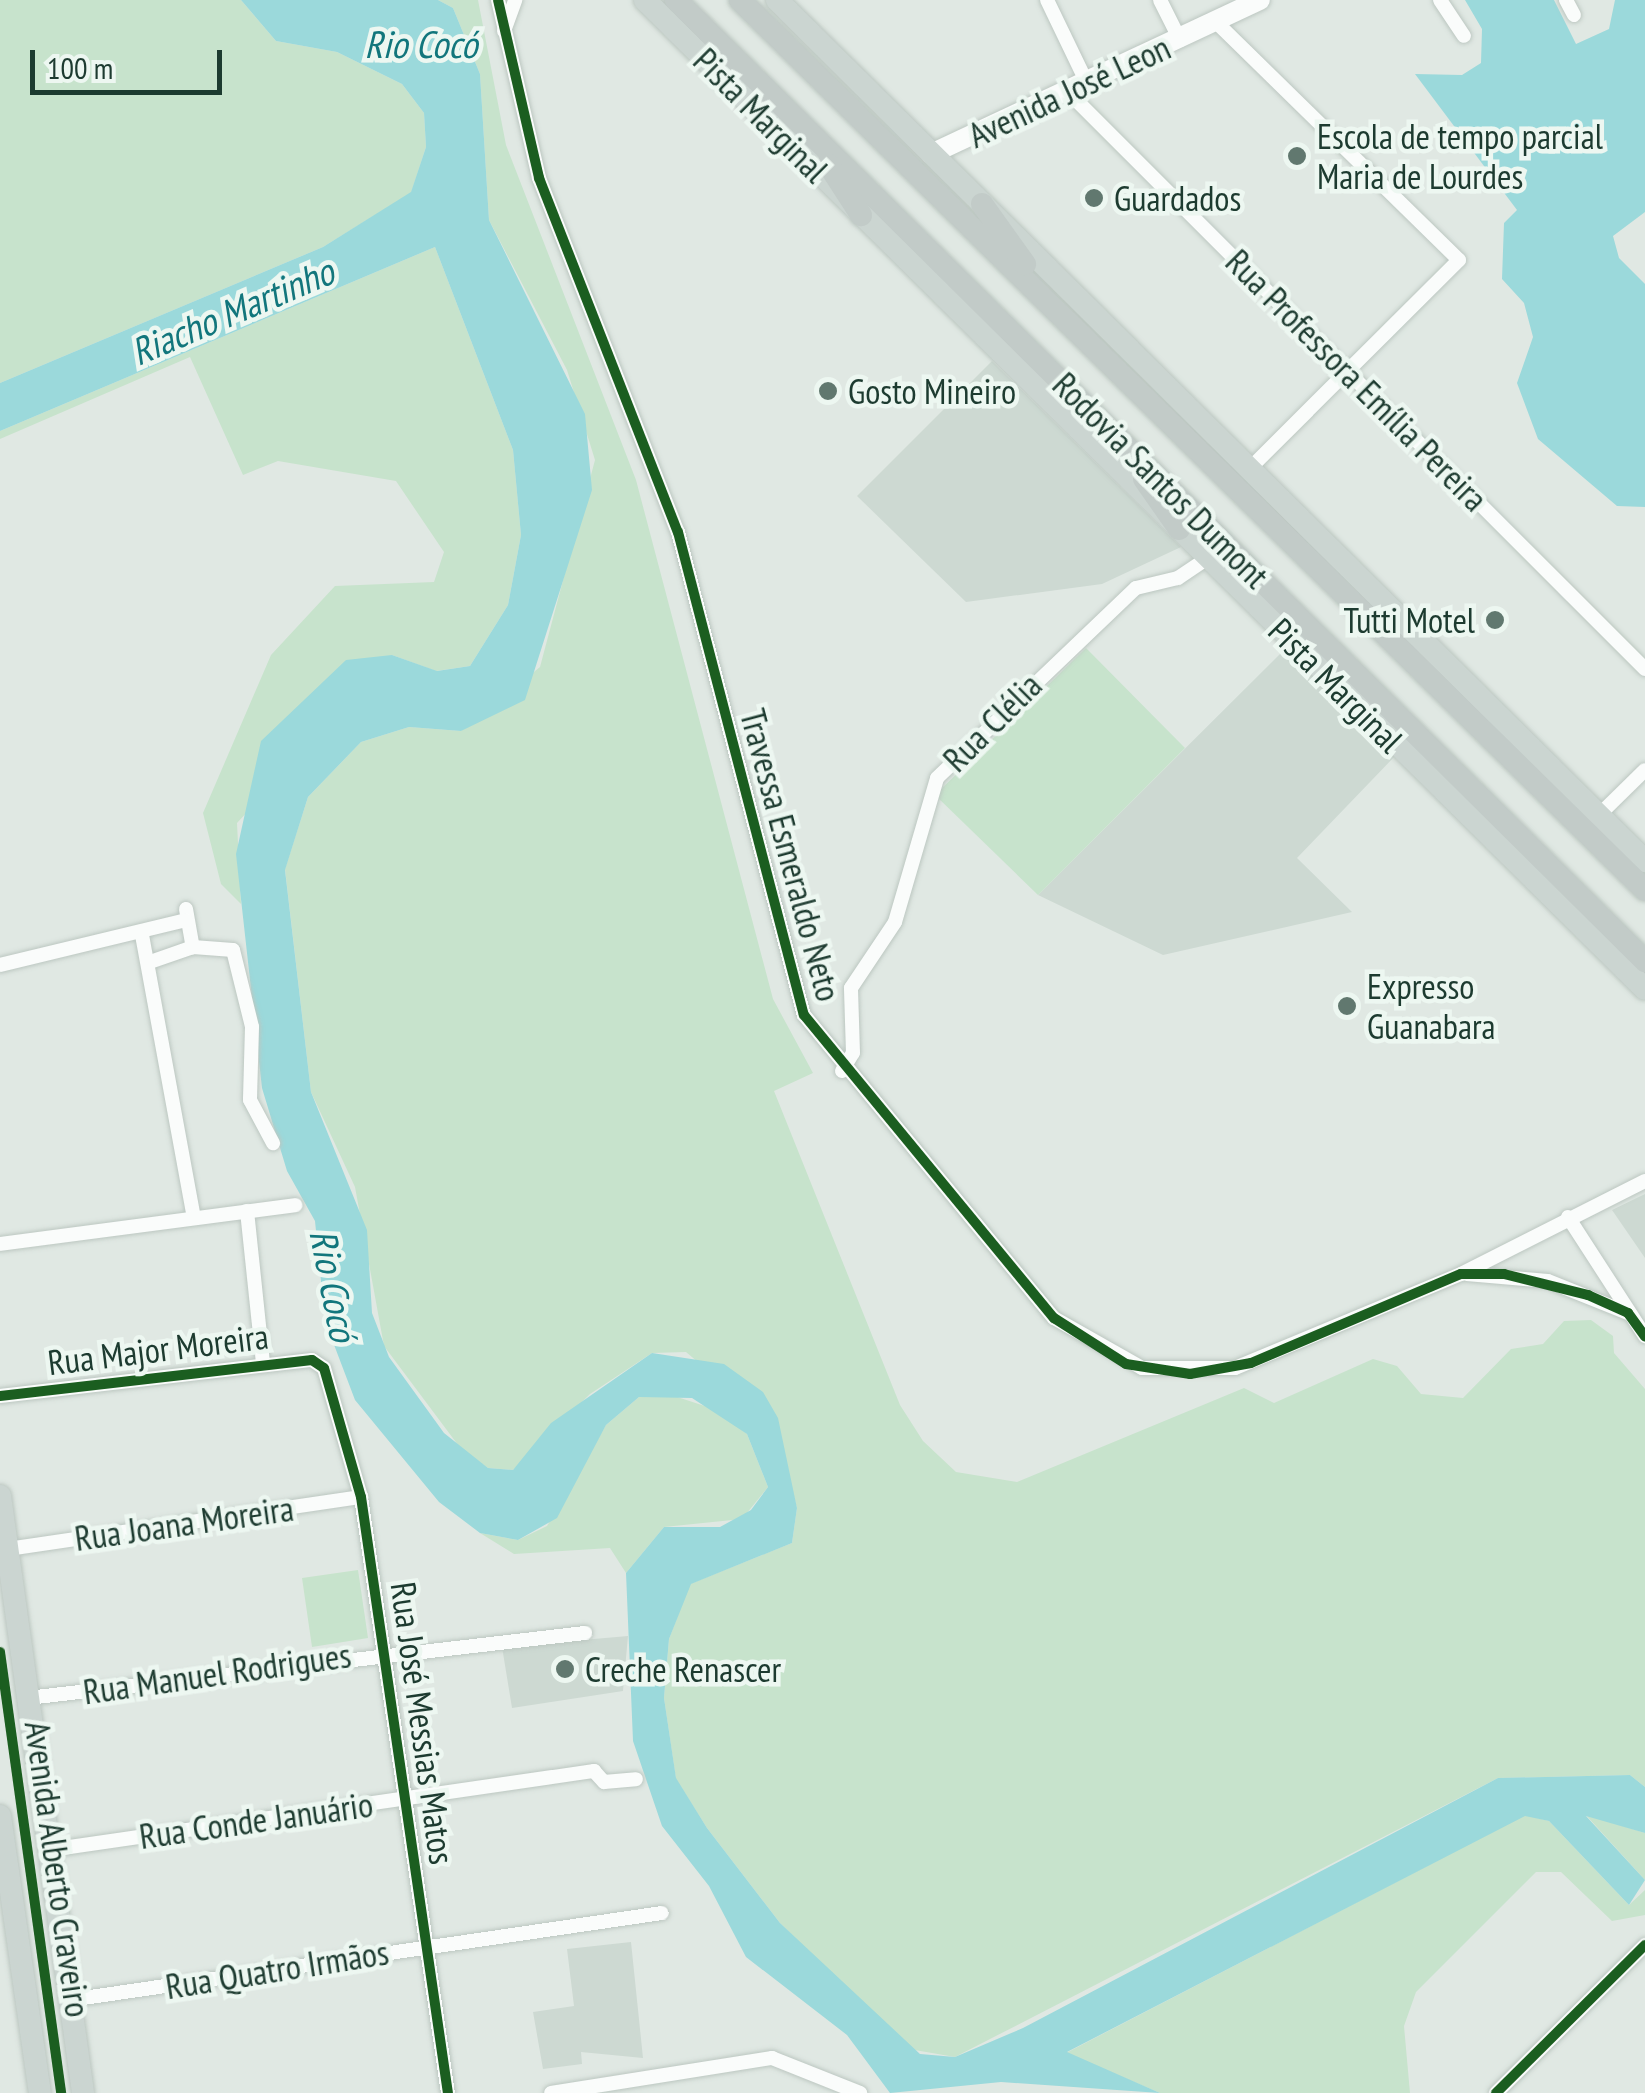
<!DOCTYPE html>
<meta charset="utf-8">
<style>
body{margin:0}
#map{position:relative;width:1645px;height:2093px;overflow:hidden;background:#e0e8e3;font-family:"PT Sans Narrow",sans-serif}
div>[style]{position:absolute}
.built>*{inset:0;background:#cdd9d2}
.green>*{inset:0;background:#c7e3cc}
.water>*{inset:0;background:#9bd9db}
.roads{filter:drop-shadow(0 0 2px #bcc7c1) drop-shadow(0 0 2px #bcc7c1)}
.minor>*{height:14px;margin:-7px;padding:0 7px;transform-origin:7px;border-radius:7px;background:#fafcfb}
.secondary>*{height:20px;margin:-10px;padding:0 10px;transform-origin:10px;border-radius:10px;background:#fafcfb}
.primary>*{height:22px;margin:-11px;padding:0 11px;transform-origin:11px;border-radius:11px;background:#cbd5d1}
.trunk>*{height:22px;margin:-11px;padding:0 11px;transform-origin:11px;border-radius:11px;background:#c2cbc8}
.cycleway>*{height:10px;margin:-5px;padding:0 5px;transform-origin:5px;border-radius:5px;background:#1b5e20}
.dots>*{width:28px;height:28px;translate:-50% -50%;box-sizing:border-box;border:5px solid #edf7f1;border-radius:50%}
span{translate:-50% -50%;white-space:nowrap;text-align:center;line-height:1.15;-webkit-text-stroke:9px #edf7f1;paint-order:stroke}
.street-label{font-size:35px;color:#1d3b30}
.poi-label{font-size:35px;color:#1d3b30}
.left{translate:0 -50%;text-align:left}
.right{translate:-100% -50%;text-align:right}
.water-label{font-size:38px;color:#12767c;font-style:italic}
.scale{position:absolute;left:30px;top:50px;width:192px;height:45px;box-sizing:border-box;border:5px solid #1d3b30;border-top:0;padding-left:12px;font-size:30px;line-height:35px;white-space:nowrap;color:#1d3b30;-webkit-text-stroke:8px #edf7f1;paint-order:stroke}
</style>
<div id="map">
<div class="built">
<div style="clip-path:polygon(992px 361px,1181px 547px,1102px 584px,966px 602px,857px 496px)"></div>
<div style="clip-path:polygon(1289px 645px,1396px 755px,1297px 858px,1352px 912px,1163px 955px,1038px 895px)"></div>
<div style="clip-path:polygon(1645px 1194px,1645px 1258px,1612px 1210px)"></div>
<div style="clip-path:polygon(628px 1636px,623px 1691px,512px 1708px,502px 1647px)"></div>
<div style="clip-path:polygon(631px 1942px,643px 2058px,581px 2052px,582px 2064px,543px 2069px,533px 2012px,574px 2006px,567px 1949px)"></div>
</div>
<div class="green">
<div style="clip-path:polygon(0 0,241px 0,276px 41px,337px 52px,402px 84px,424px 113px,426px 147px,411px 193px,323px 247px,0 383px)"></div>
<div style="clip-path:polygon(438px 0,478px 0,506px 145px,636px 480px,773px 999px,813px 1073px,774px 1091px,900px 1405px,923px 1441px,956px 1472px,1017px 1482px,1244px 1388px,1274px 1403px,1373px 1359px,1397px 1366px,1421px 1394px,1463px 1398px,1511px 1349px,1543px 1344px,1564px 1321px,1591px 1320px,1613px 1336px,1614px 1353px,1645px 1389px,1645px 1787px,1630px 1775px,1498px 1778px,955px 2057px,909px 2049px,780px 1923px,707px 1828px,676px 1779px,664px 1698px,669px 1639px,690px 1584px,792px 1543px,797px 1508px,777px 1429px,686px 1352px,652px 1353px,590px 1394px,513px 1470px,488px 1468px,461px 1449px,384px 1346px,355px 1187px,311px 1092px,285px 869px,308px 797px,361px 742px,409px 727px,461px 731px,540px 667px,595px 460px,567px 370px,489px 220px,480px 74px,453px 8px)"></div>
<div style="clip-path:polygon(435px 247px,513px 450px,521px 535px,508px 605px,470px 666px,436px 671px,392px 655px,237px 823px,241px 904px,221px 884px,203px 813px,271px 655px,335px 586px,434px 582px,444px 552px,396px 481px,278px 461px,243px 475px,190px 357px,0 439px,0 431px)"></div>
<div style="clip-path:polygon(1086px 648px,1185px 748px,1038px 895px,935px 795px)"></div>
<div style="clip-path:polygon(665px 1393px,717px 1410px,747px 1434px,768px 1487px,742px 1519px,664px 1527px,626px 1573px,610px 1548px,514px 1554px,480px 1533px,518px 1540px,547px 1526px,606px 1425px,639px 1397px)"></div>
<div style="clip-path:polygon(358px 1570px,368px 1638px,312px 1647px,302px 1578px)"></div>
<div style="clip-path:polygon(1585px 1814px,1645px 1833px,1645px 1880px)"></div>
<div style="clip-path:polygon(1525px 1815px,1549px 1821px,1629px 1905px,1645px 1890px,1645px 1915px,1612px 1921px,1561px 1872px,1536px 1872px,1416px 1992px,1404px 2026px,1410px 2093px,1160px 2093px,1066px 2053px)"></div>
</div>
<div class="water">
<div style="clip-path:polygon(241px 0,438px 0,453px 8px,480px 74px,489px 220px,585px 414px,592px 490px,525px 700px,461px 731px,409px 727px,361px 742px,308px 797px,285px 870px,311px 1092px,367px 1230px,372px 1313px,389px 1357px,444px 1433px,488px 1468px,513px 1470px,551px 1423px,652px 1353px,724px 1364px,763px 1392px,778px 1418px,797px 1508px,792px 1543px,691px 1584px,669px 1639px,664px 1698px,676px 1778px,707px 1828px,780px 1923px,920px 2054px,955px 2057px,1023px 2028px,1498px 1778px,1630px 1775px,1645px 1787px,1645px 1833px,1586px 1816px,1645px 1880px,1629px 1905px,1549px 1821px,1525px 1816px,1067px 2052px,1160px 2093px,1001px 2082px,890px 2093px,847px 2035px,746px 1957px,709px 1886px,662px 1826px,633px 1741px,626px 1573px,664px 1527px,720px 1527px,751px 1510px,768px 1487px,747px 1434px,692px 1398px,639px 1397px,606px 1425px,557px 1518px,518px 1540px,480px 1533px,439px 1502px,355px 1400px,325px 1321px,315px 1221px,287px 1171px,262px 1088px,236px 854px,261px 741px,346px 660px,392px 655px,437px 671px,470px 666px,508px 605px,521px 535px,513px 450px,435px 247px,0 431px,0 383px,323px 247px,411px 192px,426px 147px,424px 113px,402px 84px,337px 52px,276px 41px)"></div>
<div style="clip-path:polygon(1465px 0,1554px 0,1576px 44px,1609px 29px,1615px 0,1645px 0,1645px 212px,1613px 236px,1619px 258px,1645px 284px,1645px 507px,1617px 506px,1538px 439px,1517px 383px,1533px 337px,1524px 303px,1502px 279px,1504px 223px,1517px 210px,1415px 74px,1462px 75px,1481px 63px,1482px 29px)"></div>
</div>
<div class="roads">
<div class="minor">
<div style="left:498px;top:0;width:183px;rotate:77deg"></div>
<div style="left:539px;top:178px;width:380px;rotate:68.6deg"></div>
<div style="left:678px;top:532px;width:499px;rotate:75.4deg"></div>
<div style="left:804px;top:1015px;width:393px;rotate:50.5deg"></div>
<div style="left:1054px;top:1318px;width:101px;rotate:29.6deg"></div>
<div style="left:1142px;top:1368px;width:93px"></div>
<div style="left:1235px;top:1368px;width:245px;rotate:-22.6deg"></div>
<div style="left:1461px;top:1274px;width:206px;rotate:-26.8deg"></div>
<div style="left:1047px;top:0;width:92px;rotate:64.3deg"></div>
<div style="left:1160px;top:0;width:45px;rotate:63.4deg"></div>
<div style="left:1440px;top:0;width:43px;rotate:56.3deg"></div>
<div style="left:1566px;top:0;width:17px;rotate:62deg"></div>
<div style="left:1216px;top:22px;width:340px;rotate:44.4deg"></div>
<div style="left:1459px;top:260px;width:298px;rotate:135.1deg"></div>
<div style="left:504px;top:31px;width:33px;rotate:-70deg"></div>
<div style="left:1068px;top:92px;width:816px;rotate:45deg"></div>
<div style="left:1599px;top:815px;width:64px;rotate:-44.4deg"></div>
<div style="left:186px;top:909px;width:39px;rotate:80deg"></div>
<div style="left:142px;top:935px;width:287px;rotate:79.6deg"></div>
<div style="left:150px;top:962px;width:46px;rotate:-19.2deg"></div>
<div style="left:193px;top:947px;width:40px;rotate:4.3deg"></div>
<div style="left:233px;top:950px;width:79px;rotate:76.1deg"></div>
<div style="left:252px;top:1027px;width:73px;rotate:91.6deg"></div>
<div style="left:250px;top:1100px;width:49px;rotate:61.9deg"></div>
<div style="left:0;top:965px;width:191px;rotate:-13.6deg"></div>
<div style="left:842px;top:1071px;width:21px;rotate:-59deg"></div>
<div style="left:853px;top:1053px;width:65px;rotate:-91.8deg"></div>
<div style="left:851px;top:988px;width:79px;rotate:-56.3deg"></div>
<div style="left:895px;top:922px;width:150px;rotate:-73.7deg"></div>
<div style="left:937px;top:778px;width:275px;rotate:-43.7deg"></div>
<div style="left:1136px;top:588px;width:43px;rotate:-13.4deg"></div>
<div style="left:1178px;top:578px;width:36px;rotate:-34deg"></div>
<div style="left:247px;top:1211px;width:154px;rotate:84deg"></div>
<div style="left:1568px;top:1217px;width:142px;rotate:57.1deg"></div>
<div style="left:0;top:1244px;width:298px;rotate:-7.5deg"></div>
<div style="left:1467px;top:1274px;width:81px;rotate:4.9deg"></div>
<div style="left:1548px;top:1281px;width:86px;rotate:21.8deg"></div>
<div style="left:0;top:1396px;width:314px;rotate:-6.6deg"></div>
<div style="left:312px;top:1360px;width:14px;rotate:34deg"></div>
<div style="left:324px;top:1368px;width:134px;rotate:74deg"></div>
<div style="left:361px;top:1497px;width:602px;rotate:81.7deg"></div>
<div style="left:8px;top:1549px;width:357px;rotate:-8.4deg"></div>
<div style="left:28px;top:1698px;width:561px;rotate:-6.66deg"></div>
<div style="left:49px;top:1850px;width:551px;rotate:-8.25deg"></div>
<div style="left:594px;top:1771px;width:15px;rotate:48deg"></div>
<div style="left:604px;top:1782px;width:32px;rotate:-5deg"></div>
<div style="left:70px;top:2000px;width:598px;rotate:-8.36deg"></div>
<div style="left:551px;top:2093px;width:224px;rotate:-9deg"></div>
<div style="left:772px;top:2058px;width:95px;rotate:21.7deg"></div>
<div style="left:1496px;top:2093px;width:210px;rotate:-44.8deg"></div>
</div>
<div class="secondary">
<div style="left:931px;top:154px;width:363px;rotate:-25.1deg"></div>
</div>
<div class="primary">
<div style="left:645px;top:0;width:1406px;rotate:44.68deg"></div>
<div style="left:777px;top:0;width:1223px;rotate:44.77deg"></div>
<div style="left:0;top:1496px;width:603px;rotate:82.08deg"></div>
<div style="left:0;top:1816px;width:280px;rotate:81.8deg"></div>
</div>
<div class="trunk">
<div style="left:676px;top:0;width:1365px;rotate:44.76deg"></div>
<div style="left:740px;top:0;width:1269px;rotate:44.52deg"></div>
<div style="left:828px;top:164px;width:61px;rotate:57.1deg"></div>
<div style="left:982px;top:204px;width:74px;rotate:54.4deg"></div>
<div style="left:1144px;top:479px;width:61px;rotate:55deg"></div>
</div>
</div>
<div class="cycleway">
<div style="left:498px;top:0;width:183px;rotate:77deg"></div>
<div style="left:539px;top:178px;width:380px;rotate:68.6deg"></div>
<div style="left:678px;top:532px;width:499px;rotate:75.4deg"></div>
<div style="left:804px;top:1015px;width:393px;rotate:50.5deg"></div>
<div style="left:1054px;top:1318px;width:85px;rotate:32.6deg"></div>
<div style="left:1126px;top:1364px;width:65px;rotate:8.9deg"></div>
<div style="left:1190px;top:1374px;width:62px;rotate:-10.2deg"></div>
<div style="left:1251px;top:1363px;width:228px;rotate:-23deg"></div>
<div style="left:1461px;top:1274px;width:43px"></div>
<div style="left:1504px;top:1274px;width:87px;rotate:14deg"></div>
<div style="left:1588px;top:1295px;width:44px;rotate:24.2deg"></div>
<div style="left:1628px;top:1313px;width:29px;rotate:54deg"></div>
<div style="left:0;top:1396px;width:314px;rotate:-6.6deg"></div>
<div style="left:312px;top:1360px;width:14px;rotate:34deg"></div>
<div style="left:324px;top:1368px;width:134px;rotate:74deg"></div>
<div style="left:361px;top:1497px;width:602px;rotate:81.7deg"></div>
<div style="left:0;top:1652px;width:445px;rotate:82.1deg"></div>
<div style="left:1496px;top:2093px;width:210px;rotate:-44.8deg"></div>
</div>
<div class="dots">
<div style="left:1297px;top:156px;background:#61786f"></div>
<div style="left:1094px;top:198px;background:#61786f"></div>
<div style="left:828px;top:391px;background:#61786f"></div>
<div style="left:1495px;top:620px;background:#61786f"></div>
<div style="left:1347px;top:1006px;background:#61786f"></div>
<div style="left:565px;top:1669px;background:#61786f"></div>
</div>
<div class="street-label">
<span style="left:1069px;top:91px;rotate:-25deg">Avenida José Leon</span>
<span style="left:761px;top:115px;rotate:45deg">Pista Marginal</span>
<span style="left:1357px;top:380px;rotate:45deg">Rua Professora Emília Pereira</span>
<span style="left:1161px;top:480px;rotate:45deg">Rodovia Santos Dumont</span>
<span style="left:1336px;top:685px;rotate:45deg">Pista Marginal</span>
<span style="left:992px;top:722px;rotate:-45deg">Rua Clélia</span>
<span style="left:791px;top:855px;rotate:75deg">Travessa Esmeraldo Neto</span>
<span style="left:158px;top:1349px;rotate:-7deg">Rua Major Moreira</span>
<span style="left:184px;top:1523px;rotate:-8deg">Rua Joana Moreira</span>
<span style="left:217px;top:1673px;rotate:-8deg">Rua Manuel Rodrigues</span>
<span style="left:423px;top:1723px;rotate:82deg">Rua José Messias Matos</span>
<span style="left:256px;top:1820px;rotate:-8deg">Rua Conde Januário</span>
<span style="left:58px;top:1869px;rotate:82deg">Avenida Alberto Craveiro</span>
<span style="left:277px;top:1969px;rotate:-9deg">Rua Quatro Irmãos</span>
</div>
<div class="poi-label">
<span class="left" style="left:1317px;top:156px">Escola de tempo parcial<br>Maria de Lourdes</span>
<span class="left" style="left:1114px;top:198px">Guardados</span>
<span class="left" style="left:848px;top:391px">Gosto Mineiro</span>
<span class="right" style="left:1475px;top:620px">Tutti Motel</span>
<span class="left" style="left:1367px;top:1006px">Expresso<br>Guanabara</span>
<span class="left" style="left:585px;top:1669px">Creche Renascer</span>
</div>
<div class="water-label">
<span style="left:421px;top:44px">Rio Cocó</span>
<span style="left:232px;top:311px;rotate:-23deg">Riacho Martinho</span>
<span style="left:334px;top:1285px;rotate:79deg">Rio Cocó</span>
</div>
<div class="scale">100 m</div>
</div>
